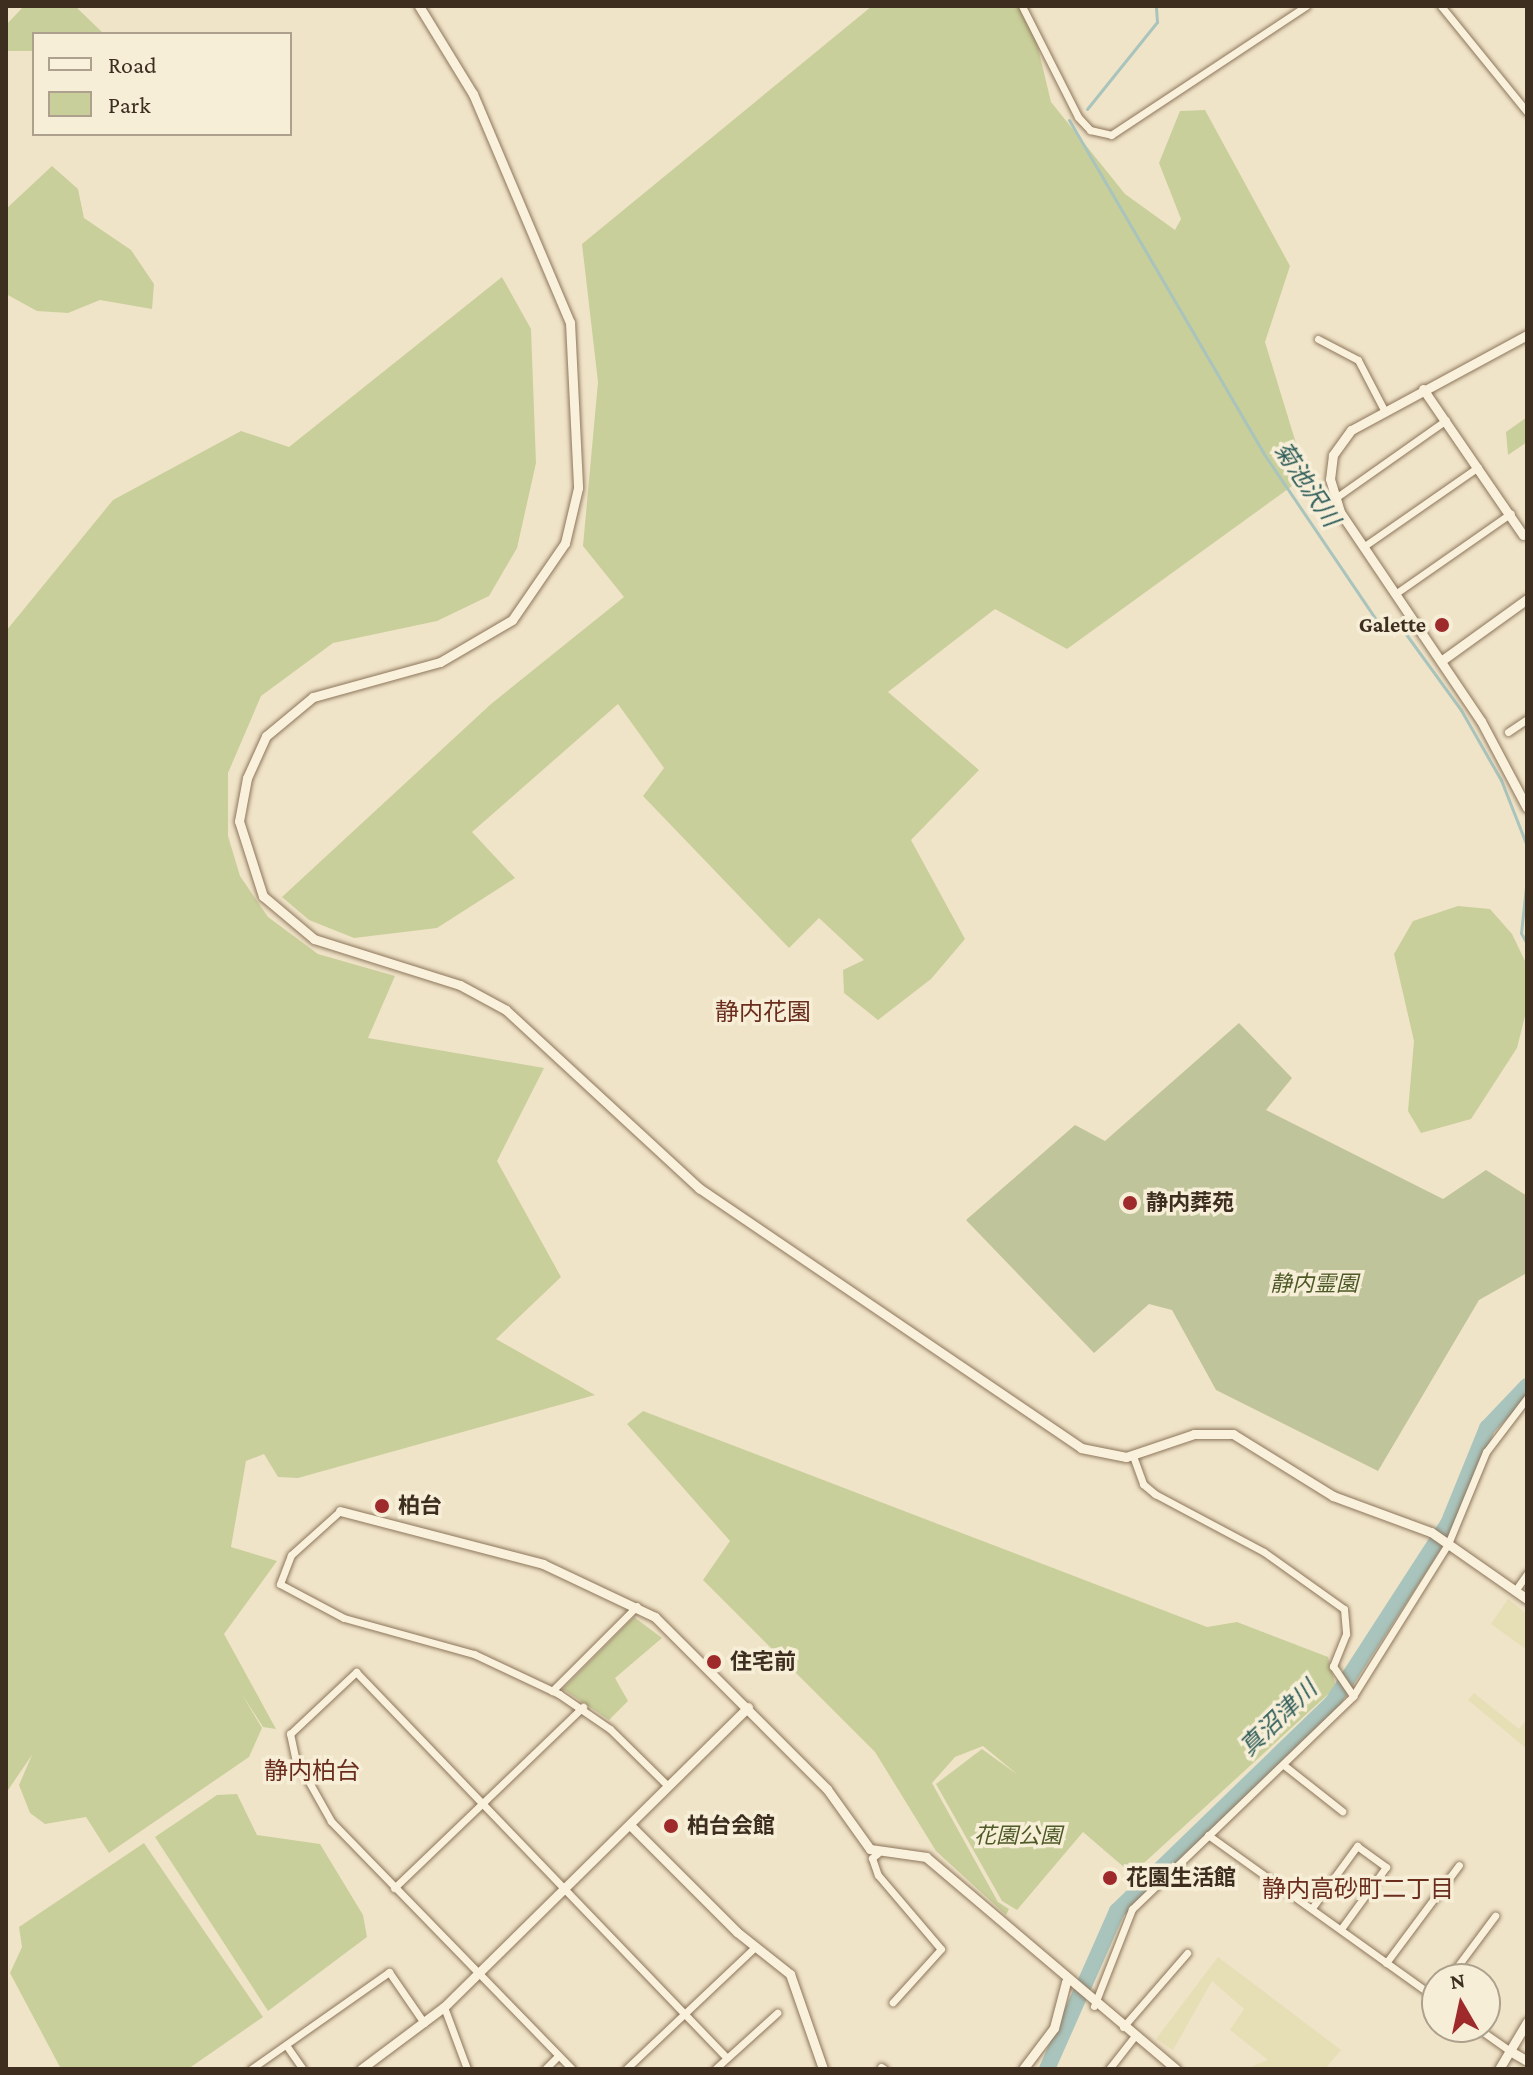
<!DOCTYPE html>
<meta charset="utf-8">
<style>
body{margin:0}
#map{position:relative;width:1533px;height:2075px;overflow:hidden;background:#f0e4c8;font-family:"Crimson Pro","Noto Sans JP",serif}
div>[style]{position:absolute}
.farmland>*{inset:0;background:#e6deb5}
.green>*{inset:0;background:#c9cf9b}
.cemetery>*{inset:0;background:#bfc49a}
.stream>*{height:3px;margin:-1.5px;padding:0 1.5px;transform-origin:1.5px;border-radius:1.5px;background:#a9c4bc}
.river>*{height:16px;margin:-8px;padding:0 8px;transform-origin:8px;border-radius:8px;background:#a9c4bc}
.roads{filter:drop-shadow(0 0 2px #8d765c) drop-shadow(0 0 2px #8d765c)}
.minor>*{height:7px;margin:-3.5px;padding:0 3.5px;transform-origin:3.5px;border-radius:3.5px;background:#faf1dc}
.tertiary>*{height:9px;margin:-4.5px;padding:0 4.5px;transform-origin:4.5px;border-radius:4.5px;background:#faf1dc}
.dots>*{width:22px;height:22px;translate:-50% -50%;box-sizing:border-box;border:4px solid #f7eed8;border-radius:50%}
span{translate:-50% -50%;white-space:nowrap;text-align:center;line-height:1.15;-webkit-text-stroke:7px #f7eed8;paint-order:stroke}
.poi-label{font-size:22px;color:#3d2e20;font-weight:700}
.right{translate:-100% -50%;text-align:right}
.left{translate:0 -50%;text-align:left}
.park-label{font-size:22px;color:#4d5a26;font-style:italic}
.water-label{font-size:24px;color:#2f5d5a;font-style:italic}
.neighbourhood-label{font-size:24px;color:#6b2e1e}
.frame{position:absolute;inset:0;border:8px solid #3d2e20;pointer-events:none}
.legend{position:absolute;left:32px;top:32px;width:260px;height:104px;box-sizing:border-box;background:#f7eed8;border:2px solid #ada18e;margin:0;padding:10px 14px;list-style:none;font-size:24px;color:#3d2e20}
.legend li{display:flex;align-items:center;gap:16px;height:40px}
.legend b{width:40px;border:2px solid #ada18e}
.north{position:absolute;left:1421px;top:1963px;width:80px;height:80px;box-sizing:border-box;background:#f7eed8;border:2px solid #ada18e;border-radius:50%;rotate:351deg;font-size:22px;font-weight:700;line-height:32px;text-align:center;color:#3d2e20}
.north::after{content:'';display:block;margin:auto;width:28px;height:36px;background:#9e2a2b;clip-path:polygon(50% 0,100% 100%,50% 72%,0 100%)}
</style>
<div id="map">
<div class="farmland">
<div style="clip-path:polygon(1508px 1599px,1527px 1614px,1527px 1650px,1491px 1624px)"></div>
<div style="clip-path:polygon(1474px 1693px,1519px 1729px,1527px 1719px,1527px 1749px,1468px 1700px)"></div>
<div style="clip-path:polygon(1218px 1957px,1341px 2050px,1325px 2069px,1245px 2069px,1268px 2060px,1230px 2030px,1244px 2009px,1212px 1981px,1173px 2050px,1156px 2039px)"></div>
</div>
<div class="green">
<div style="clip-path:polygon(24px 6px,75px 6px,104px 34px,34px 34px,34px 51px,6px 51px,6px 25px)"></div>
<div style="clip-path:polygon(872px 6px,1028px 6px,1051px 102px,1125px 194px,1175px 230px,1181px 219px,1159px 163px,1180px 111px,1205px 110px,1290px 266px,1265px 342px,1306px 476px,1067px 649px,995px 609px,888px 692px,979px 770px,911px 840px,965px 939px,931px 979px,878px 1020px,844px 993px,843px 970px,864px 960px,819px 918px,789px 948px,643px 796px,664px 768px,618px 704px,472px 832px,515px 878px,437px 928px,354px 938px,309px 920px,282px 897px,491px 704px,624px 597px,583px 546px,598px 382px,582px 244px)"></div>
<div style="clip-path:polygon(52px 166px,78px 189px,84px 218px,131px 250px,154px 284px,152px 309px,100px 300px,68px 313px,37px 311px,6px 294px,6px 209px)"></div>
<div style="clip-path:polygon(502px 277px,531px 329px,536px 463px,517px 548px,489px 596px,437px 621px,333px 643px,261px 696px,228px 773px,228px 836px,240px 876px,268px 917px,318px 954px,395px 976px,368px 1038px,544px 1068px,497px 1161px,561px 1277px,496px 1339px,595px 1395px,298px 1478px,278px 1477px,264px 1454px,246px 1461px,231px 1547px,277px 1561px,224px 1634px,276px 1729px,263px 1727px,241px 1693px,262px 1728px,249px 1757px,109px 1853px,86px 1817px,45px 1824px,30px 1813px,19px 1785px,32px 1755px,6px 1793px,6px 631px,113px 500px,241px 431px,289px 447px)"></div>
<div style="clip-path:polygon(1527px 417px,1527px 442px,1508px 455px,1506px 432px)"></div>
<div style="clip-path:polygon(1458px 906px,1490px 909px,1512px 934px,1526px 963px,1527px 1008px,1517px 1048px,1471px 1119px,1421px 1133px,1408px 1111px,1414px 1041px,1394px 954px,1413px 921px)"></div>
<div style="clip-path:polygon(643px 1411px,1207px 1627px,1237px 1622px,1328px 1657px,1336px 1687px,1132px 1874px,1083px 1832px,1017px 1910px,1002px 1901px,936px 1784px,982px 1749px,1018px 1775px,983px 1746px,955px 1757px,932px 1783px,998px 1902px,1009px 1909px,1006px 1915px,936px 1851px,875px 1752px,703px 1580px,730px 1541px,627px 1424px)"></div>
<div style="clip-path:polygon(634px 1617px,662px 1638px,615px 1678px,628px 1701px,609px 1720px,563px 1689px)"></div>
<div style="clip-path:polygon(237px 1794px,257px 1835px,320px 1844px,363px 1915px,367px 1937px,268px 2011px,155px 1837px,217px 1795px)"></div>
<div style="clip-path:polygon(144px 1843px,263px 2017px,188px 2069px,61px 2069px,10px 1973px,22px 1947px,19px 1927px)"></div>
</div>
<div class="cemetery">
<div style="clip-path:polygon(1239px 1023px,1292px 1078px,1266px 1110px,1443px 1199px,1486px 1170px,1527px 1196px,1527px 1273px,1479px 1300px,1378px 1471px,1216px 1390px,1172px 1310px,1149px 1304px,1094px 1353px,966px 1220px,1075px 1125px,1105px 1141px)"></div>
</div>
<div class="stream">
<div style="left:1087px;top:109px;width:112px;rotate:-51.2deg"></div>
<div style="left:1157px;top:22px;width:16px;rotate:-94deg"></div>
<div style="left:1069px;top:120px;width:387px;rotate:59.7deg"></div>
<div style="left:1264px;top:454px;width:216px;rotate:55.9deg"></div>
<div style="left:1385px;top:633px;width:18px;rotate:-9deg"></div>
<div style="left:1403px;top:630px;width:99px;rotate:54.1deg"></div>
<div style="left:1461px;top:710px;width:81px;rotate:60.3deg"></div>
<div style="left:1501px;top:780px;width:71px;rotate:68.5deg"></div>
<div style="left:1527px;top:877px;width:56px;rotate:96.1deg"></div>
<div style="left:1521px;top:933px;width:13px;rotate:61deg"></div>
</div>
<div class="river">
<div style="left:1047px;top:2069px;width:173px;rotate:-66.1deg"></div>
<div style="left:1117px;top:1911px;width:299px;rotate:-44.1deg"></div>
<div style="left:1332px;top:1703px;width:213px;rotate:-57.1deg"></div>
<div style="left:1448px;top:1524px;width:104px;rotate:-67.9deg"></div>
<div style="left:1487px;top:1428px;width:58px;rotate:-46.4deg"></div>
</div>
<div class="roads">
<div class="minor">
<div style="left:1022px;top:6px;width:124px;rotate:63.2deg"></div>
<div style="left:1078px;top:117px;width:18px;rotate:47deg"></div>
<div style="left:1090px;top:130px;width:22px;rotate:13deg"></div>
<div style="left:1111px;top:135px;width:234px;rotate:-33.5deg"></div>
<div style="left:1441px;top:6px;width:136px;rotate:50.9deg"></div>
<div style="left:1318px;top:339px;width:45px;rotate:27.7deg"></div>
<div style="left:1358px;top:360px;width:56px;rotate:62.5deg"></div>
<div style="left:1334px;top:499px;width:137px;rotate:-35.2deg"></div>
<div style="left:1363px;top:547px;width:140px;rotate:-34.8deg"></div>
<div style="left:1395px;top:594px;width:141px;rotate:-34.9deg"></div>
<div style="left:1508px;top:732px;width:23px;rotate:-34deg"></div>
<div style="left:1133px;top:1456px;width:30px;rotate:70deg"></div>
<div style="left:1143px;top:1484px;width:16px;rotate:40deg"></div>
<div style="left:1155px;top:1494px;width:123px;rotate:28deg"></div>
<div style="left:1264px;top:1552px;width:98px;rotate:35.5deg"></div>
<div style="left:1344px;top:1609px;width:25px;rotate:85deg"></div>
<div style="left:1346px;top:1634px;width:35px;rotate:112deg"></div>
<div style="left:1333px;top:1666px;width:36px;rotate:56deg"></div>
<div style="left:340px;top:1511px;width:66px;rotate:138.1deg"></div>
<div style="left:291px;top:1555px;width:31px;rotate:111deg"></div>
<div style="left:280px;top:1584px;width:72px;rotate:28deg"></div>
<div style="left:344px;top:1618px;width:135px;rotate:15.5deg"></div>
<div style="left:474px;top:1654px;width:94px;rotate:25.2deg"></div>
<div style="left:559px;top:1694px;width:62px;rotate:34.5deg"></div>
<div style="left:610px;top:1729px;width:81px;rotate:44.5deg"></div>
<div style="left:1515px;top:1591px;width:21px;rotate:-55deg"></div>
<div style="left:552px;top:1691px;width:120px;rotate:-45deg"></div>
<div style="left:1285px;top:1766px;width:73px;rotate:38.3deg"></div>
<div style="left:1208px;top:1835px;width:282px;rotate:35.6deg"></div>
<div style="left:878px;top:1853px;width:8px;rotate:140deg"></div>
<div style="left:872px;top:1858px;width:18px;rotate:71deg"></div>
<div style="left:878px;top:1875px;width:97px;rotate:49.6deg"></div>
<div style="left:941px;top:1949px;width:72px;rotate:132.2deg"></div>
<div style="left:394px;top:1888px;width:262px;rotate:-43.8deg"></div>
<div style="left:1312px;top:1908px;width:77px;rotate:-54deg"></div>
<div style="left:1357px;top:1846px;width:36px;rotate:36deg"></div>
<div style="left:1386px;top:1867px;width:77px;rotate:126deg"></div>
<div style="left:1386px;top:1963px;width:122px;rotate:-53.3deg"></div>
<div style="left:1448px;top:1979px;width:79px;rotate:-53.3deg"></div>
<div style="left:1094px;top:2006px;width:104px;rotate:-68.6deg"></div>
<div style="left:1132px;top:1909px;width:307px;rotate:-43.9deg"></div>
<div style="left:1353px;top:1696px;width:179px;rotate:-58deg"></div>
<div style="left:1448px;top:1544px;width:100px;rotate:-67.6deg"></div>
<div style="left:1486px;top:1452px;width:68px;rotate:-52.8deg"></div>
<div style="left:444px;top:2007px;width:66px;rotate:69.6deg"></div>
<div style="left:1123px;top:2027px;width:98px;rotate:-49.1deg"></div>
<div style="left:1476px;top:2027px;width:42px;rotate:35.2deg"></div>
<div style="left:286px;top:2045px;width:29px;rotate:55deg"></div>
<div style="left:881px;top:2067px;width:4px;rotate:34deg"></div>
<div style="left:251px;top:2069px;width:169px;rotate:-35.1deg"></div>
<div style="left:389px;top:1972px;width:62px;rotate:55.5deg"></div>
<div style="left:545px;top:2069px;width:18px;rotate:-45deg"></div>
<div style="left:572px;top:2069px;width:346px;rotate:-134.2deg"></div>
<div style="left:331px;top:1821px;width:73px;rotate:-119.4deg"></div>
<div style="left:295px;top:1757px;width:24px;rotate:-102deg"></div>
<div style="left:290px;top:1734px;width:91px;rotate:-43.2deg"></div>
<div style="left:356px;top:1672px;width:535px;rotate:46.14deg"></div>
<div style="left:626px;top:2069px;width:178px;rotate:-43.4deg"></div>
<div style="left:715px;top:2069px;width:84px;rotate:-42.1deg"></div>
<div style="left:1109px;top:2069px;width:41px;rotate:-52deg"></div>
</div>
<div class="tertiary">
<div style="left:419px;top:6px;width:103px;rotate:58.5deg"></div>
<div style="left:473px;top:94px;width:248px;rotate:67deg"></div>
<div style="left:570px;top:322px;width:166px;rotate:87.2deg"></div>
<div style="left:578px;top:488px;width:57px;rotate:103.3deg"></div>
<div style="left:565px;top:543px;width:93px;rotate:124.5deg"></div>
<div style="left:512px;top:620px;width:83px;rotate:149.7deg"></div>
<div style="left:440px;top:662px;width:132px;rotate:164.6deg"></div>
<div style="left:313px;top:697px;width:61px;rotate:140.3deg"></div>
<div style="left:266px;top:736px;width:46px;rotate:114.3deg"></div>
<div style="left:247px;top:778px;width:44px;rotate:100.5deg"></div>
<div style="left:239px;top:821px;width:79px;rotate:72.3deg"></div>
<div style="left:263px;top:896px;width:67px;rotate:40.1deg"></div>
<div style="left:314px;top:939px;width:153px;rotate:17.5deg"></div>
<div style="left:460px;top:985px;width:52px;rotate:28.5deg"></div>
<div style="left:506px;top:1010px;width:263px;rotate:42.7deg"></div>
<div style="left:699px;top:1188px;width:462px;rotate:34.2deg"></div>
<div style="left:1081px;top:1448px;width:46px;rotate:11.3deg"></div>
<div style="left:1126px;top:1457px;width:72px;rotate:-18.7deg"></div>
<div style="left:1194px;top:1434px;width:39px"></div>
<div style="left:1233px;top:1434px;width:118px;rotate:31.8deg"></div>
<div style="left:1333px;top:1496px;width:104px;rotate:20.2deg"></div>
<div style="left:1431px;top:1532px;width:117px;rotate:34.9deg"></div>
<div style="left:1527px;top:335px;width:200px;rotate:151.6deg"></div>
<div style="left:1351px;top:430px;width:31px;rotate:126deg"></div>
<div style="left:1333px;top:455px;width:24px;rotate:97deg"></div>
<div style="left:1330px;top:479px;width:34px;rotate:73deg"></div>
<div style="left:1340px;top:512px;width:252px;rotate:56deg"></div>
<div style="left:1481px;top:721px;width:98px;rotate:62.1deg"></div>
<div style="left:1423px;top:389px;width:177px;rotate:55.6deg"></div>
<div style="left:1441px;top:661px;width:106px;rotate:-35.8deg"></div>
<div style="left:340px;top:1511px;width:210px;rotate:14.6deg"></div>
<div style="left:543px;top:1564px;width:124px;rotate:25.3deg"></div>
<div style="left:655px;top:1617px;width:243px;rotate:45deg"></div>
<div style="left:827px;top:1789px;width:74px;rotate:54.4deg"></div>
<div style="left:870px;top:1849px;width:57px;rotate:8.1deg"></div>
<div style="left:926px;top:1857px;width:328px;rotate:40.3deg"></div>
<div style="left:630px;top:1825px;width:151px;rotate:45deg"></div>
<div style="left:737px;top:1932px;width:68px;rotate:38.4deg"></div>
<div style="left:790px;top:1974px;width:101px;rotate:70.8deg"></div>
<div style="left:1510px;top:2051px;width:20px;rotate:30deg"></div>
<div style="left:361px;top:2069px;width:104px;rotate:-36.8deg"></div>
<div style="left:444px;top:2007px;width:427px;rotate:-44.6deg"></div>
<div style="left:1023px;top:2069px;width:51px;rotate:-52.9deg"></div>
<div style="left:1054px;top:2028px;width:48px;rotate:-75.4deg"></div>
<div style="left:1499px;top:2069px;width:55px;rotate:-59.2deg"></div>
</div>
</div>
<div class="dots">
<div style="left:1442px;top:625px;background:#9e2a2b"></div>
<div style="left:1130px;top:1203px;background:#9e2a2b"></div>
<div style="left:382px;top:1506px;background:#9e2a2b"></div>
<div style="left:714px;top:1662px;background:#9e2a2b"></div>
<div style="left:671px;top:1826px;background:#9e2a2b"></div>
<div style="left:1110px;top:1878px;background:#9e2a2b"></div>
</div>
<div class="poi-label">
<span class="right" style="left:1426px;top:625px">Galette</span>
<span class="left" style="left:1146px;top:1203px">静内葬苑</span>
<span class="left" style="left:398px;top:1506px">柏台</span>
<span class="left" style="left:730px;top:1662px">住宅前</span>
<span class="left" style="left:687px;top:1826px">柏台会館</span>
<span class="left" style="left:1126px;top:1878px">花園生活館</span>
</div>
<div class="park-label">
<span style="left:1314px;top:1284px">静内霊園</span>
<span style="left:1018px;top:1836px">花園公園</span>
</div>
<div class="water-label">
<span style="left:1307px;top:484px;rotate:56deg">菊池沢川</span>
<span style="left:1278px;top:1718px;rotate:-44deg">真沼津川</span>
</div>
<div class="neighbourhood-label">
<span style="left:763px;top:1012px">静内花園</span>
<span style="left:312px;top:1771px">静内柏台</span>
<span style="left:1358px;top:1889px">静内高砂町二丁目</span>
</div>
<div class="frame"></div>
<ul class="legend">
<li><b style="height:10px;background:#faf1dc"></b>Road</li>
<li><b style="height:22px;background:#c9cf9b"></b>Park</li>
</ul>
<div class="north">N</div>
</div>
